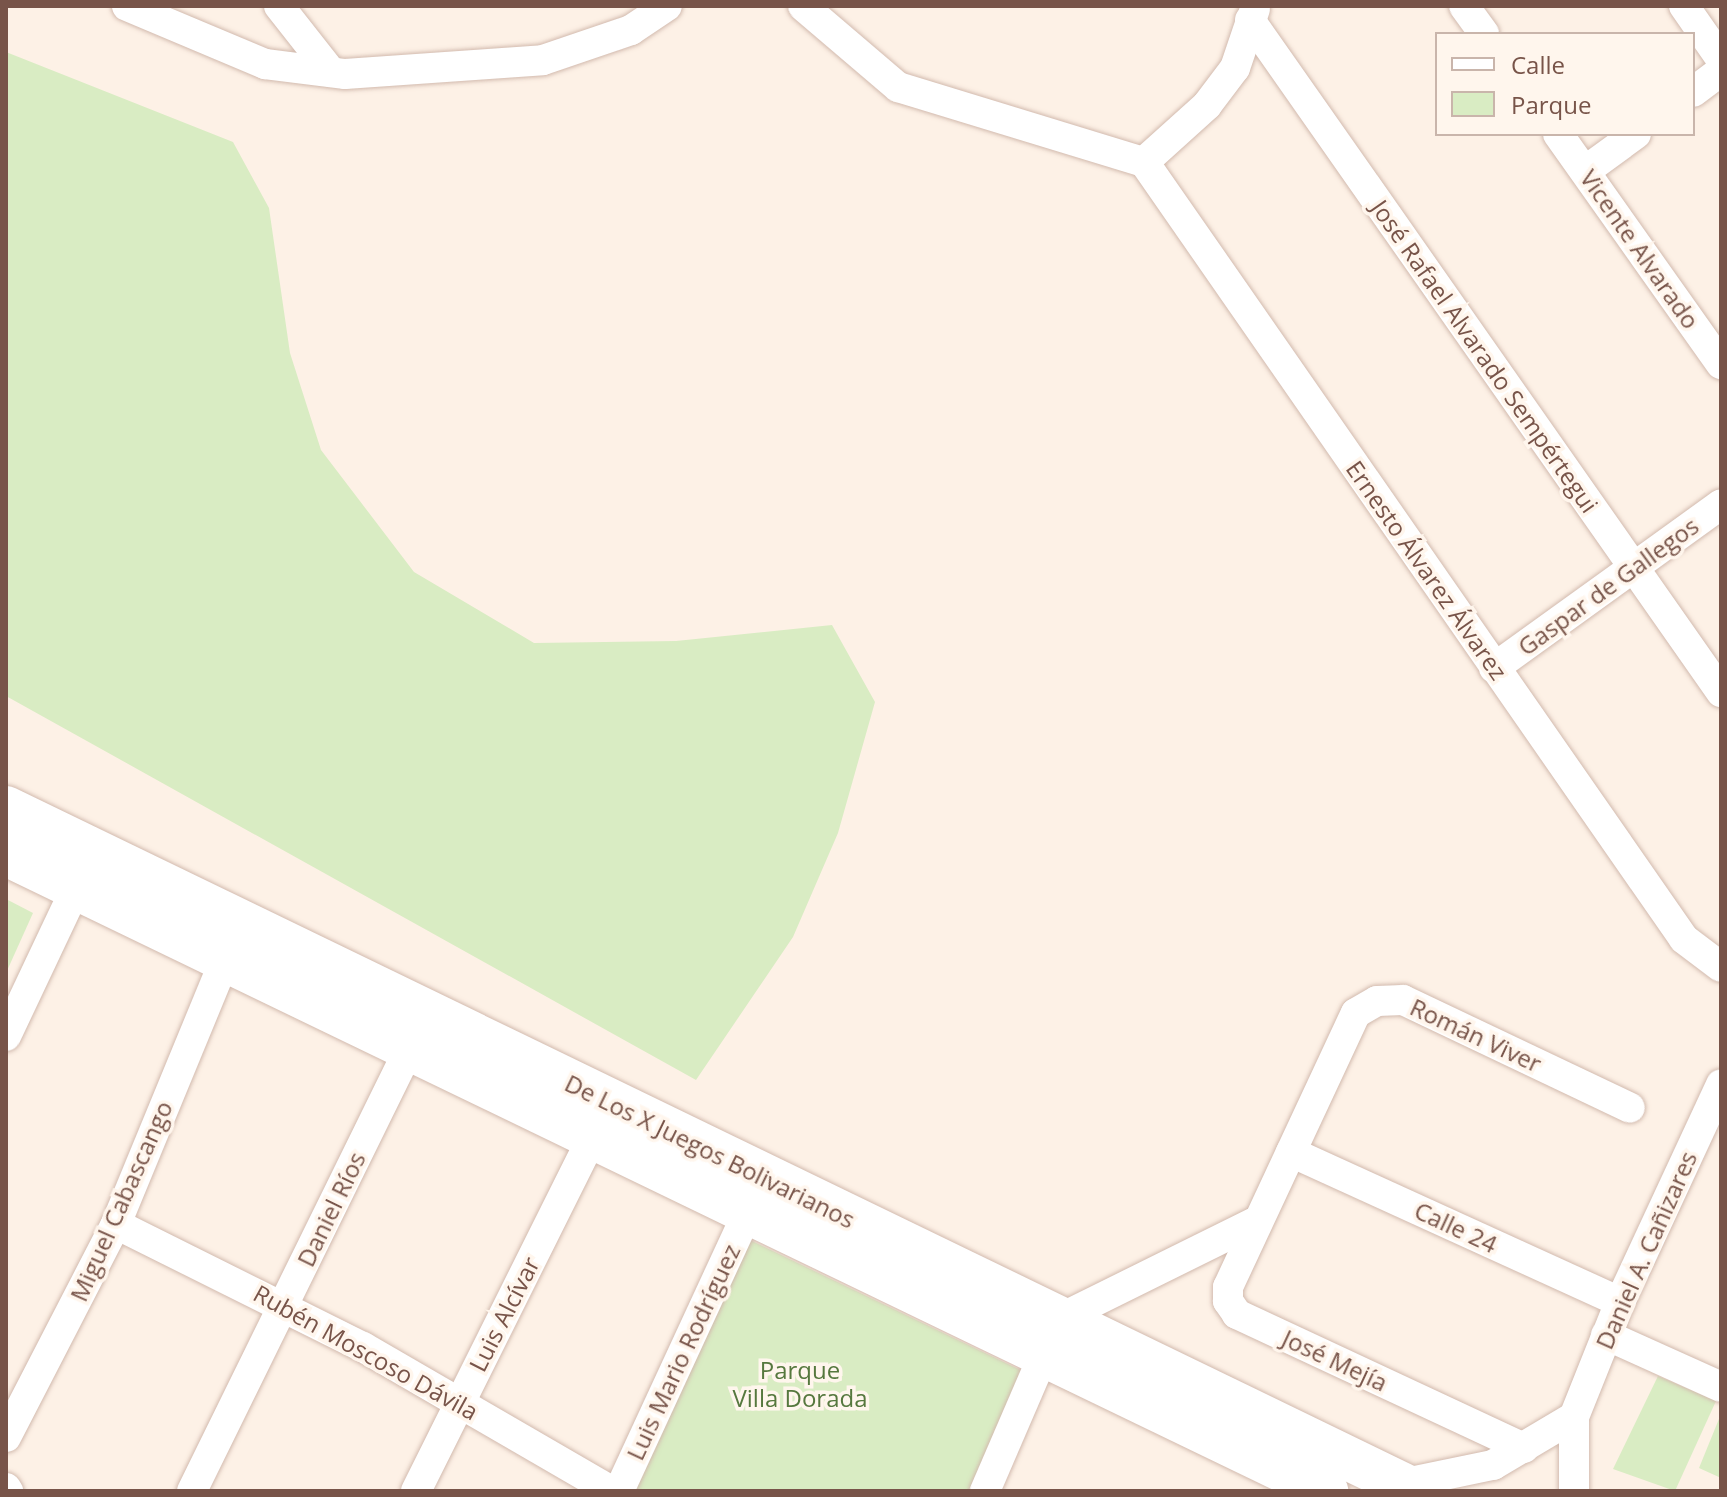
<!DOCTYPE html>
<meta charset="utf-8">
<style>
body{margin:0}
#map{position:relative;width:1727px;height:1497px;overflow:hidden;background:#fdf1e6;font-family:"Open Sans",sans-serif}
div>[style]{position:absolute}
.green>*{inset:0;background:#d9ecc3}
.roads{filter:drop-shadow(0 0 2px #d2baae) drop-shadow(0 0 2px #d2baae)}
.street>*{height:30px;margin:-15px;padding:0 15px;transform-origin:15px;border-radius:15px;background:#fff}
.secondary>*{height:44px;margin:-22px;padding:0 22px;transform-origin:22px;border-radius:22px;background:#fff}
span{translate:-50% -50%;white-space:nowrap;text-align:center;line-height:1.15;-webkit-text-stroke:7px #fff6ed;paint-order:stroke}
.street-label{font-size:24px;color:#785449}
.park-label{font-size:24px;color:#56783e}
.frame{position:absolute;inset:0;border:8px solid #785449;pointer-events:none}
.legend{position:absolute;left:1435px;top:32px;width:260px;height:104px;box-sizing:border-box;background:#fff6ed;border:2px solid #c9b5ab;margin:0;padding:10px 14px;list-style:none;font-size:24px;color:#785449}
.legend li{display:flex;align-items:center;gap:16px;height:40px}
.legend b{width:40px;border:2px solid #c9b5ab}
</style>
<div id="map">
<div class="green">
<div style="clip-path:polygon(6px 52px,233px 142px,269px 208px,290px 353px,321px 450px,414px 572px,534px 643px,676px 641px,832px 625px,875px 702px,838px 833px,793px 937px,696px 1080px,6px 696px)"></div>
<div style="clip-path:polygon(6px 899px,33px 913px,6px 973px)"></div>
<div style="clip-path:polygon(750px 1240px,1029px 1374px,975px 1491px,629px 1491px)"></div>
<div style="clip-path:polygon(1658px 1376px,1716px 1401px,1675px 1491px,1613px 1469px)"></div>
<div style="clip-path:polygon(1721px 1414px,1721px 1478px,1699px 1468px)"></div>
</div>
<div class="roads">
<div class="street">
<div style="left:127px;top:6px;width:150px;rotate:22.8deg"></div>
<div style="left:265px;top:64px;width:81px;rotate:7.1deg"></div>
<div style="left:345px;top:74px;width:198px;rotate:-4deg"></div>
<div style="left:543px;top:60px;width:93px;rotate:-18.8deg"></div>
<div style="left:631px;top:30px;width:43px;rotate:-33.7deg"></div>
<div style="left:279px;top:6px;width:84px;rotate:51.8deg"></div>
<div style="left:803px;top:6px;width:125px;rotate:40.5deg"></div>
<div style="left:898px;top:87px;width:257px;rotate:17deg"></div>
<div style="left:1464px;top:6px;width:34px;rotate:54deg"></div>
<div style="left:1684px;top:6px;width:65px;rotate:55.1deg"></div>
<div style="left:1250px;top:20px;width:821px;rotate:54.97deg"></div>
<div style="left:1693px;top:92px;width:35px;rotate:-37deg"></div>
<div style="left:1558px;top:134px;width:282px;rotate:54.7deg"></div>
<div style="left:1144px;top:162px;width:946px;rotate:55.2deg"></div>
<div style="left:1684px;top:939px;width:46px;rotate:37.1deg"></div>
<div style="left:1144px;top:162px;width:85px;rotate:-42.1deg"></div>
<div style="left:1207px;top:105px;width:46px;rotate:-52.9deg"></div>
<div style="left:1235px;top:68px;width:62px;rotate:-71.3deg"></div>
<div style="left:1585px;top:171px;width:63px;rotate:-36deg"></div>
<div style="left:1494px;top:668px;width:280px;rotate:-35.8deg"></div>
<div style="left:6px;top:1036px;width:164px;rotate:-64.7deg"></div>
<div style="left:1291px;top:1152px;width:362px;rotate:24.5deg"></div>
<div style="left:116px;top:1224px;width:276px;rotate:26.5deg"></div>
<div style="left:363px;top:1347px;width:287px;rotate:30.1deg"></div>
<div style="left:1606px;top:1335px;width:126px;rotate:24.3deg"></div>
<div style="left:6px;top:1437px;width:240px;rotate:-62.7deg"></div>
<div style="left:116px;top:1224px;width:286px;rotate:-67.6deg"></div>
<div style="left:1524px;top:1448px;width:317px;rotate:-155deg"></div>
<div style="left:1237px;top:1314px;width:16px;rotate:-125deg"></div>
<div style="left:1228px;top:1301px;width:14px;rotate:-90deg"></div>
<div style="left:1228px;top:1287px;width:302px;rotate:-65deg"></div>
<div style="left:1356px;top:1013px;width:24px;rotate:-30deg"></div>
<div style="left:1377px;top:1001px;width:26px;rotate:-2deg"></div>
<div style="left:1403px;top:1000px;width:251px;rotate:25.4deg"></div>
<div style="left:1396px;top:1485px;width:99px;rotate:-11.7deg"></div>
<div style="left:1493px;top:1465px;width:94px;rotate:-30.7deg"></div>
<div style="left:6px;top:1488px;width:4px;rotate:56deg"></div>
<div style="left:192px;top:1491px;width:510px;rotate:-63.84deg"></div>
<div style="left:416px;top:1491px;width:394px;rotate:-63.5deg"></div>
<div style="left:619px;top:1491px;width:305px;rotate:-65.2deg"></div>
<div style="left:985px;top:1491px;width:187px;rotate:-66.7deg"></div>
<div style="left:1059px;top:1319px;width:219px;rotate:-26.3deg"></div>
<div style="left:1574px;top:1491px;width:74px;rotate:-90deg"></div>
<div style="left:1574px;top:1417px;width:124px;rotate:-68.2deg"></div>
<div style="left:1620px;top:1302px;width:240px;rotate:-65.1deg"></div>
</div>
<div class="secondary">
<div style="left:6px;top:808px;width:1567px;rotate:25.85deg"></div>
<div style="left:6px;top:854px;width:1466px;rotate:25.76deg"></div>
</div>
</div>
<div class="street-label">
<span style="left:1640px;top:249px;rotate:55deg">Vicente Alvarado</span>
<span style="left:1485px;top:356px;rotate:55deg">José Rafael Alvarado Sempértegui</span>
<span style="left:1427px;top:570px;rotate:55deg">Ernesto Álvarez Álvarez</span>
<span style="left:1608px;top:586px;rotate:-36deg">Gaspar de Gallegos</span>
<span style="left:1476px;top:1035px;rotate:25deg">Román Viver</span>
<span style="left:710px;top:1151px;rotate:26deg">De Los X Juegos Bolivarianos</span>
<span style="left:121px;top:1201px;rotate:-66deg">Miguel Cabascango</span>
<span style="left:331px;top:1209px;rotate:-64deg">Daniel Ríos</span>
<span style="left:1456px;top:1227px;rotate:25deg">Calle 24</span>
<span style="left:1646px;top:1250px;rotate:-66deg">Daniel A. Cañizares</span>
<span style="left:504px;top:1314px;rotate:-63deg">Luis Alcívar</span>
<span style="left:366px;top:1352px;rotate:29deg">Rubén Moscoso Dávila</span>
<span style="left:683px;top:1352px;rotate:-65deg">Luis Mario Rodríguez</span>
<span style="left:1335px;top:1360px;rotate:25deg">José Mejía</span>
</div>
<div class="park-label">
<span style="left:800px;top:1384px">Parque<br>Villa Dorada</span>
</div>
<div class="frame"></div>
<ul class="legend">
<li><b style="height:10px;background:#fff"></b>Calle</li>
<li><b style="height:22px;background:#d9ecc3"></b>Parque</li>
</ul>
</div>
